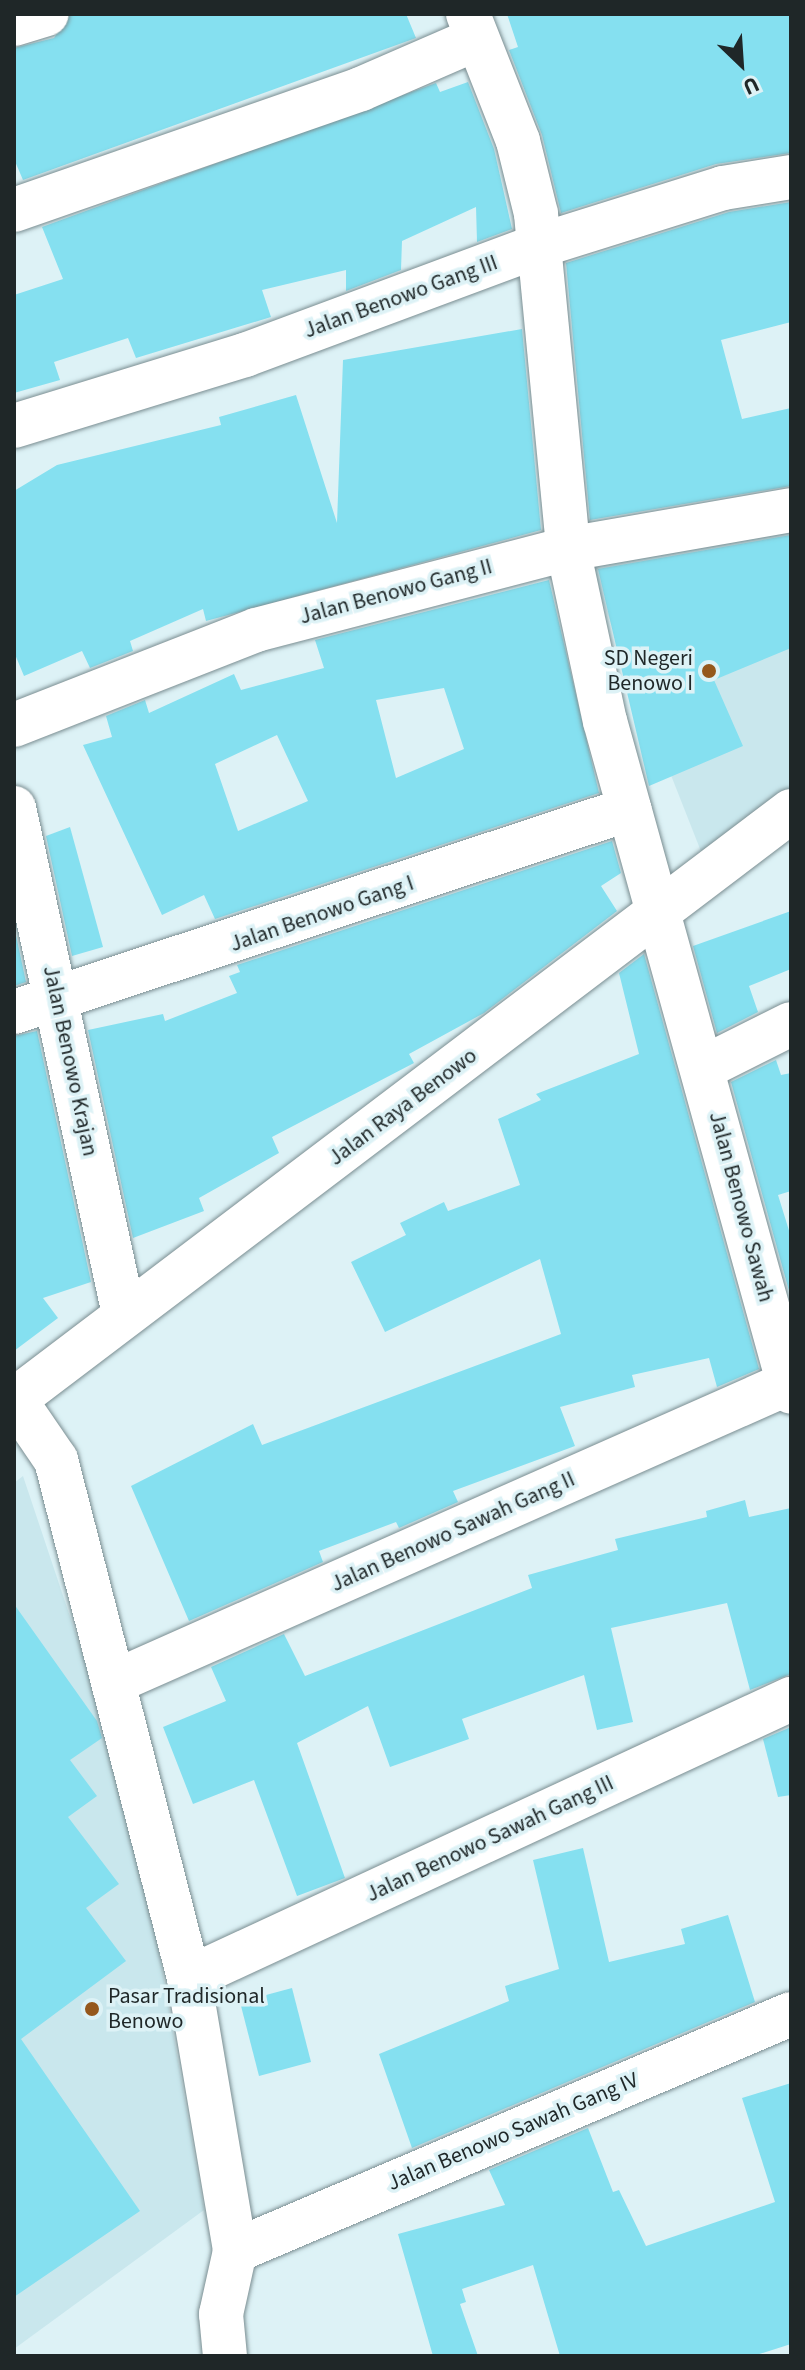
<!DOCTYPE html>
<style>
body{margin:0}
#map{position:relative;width:805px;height:2370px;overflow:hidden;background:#ddf2f6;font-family:"Source Sans 3",sans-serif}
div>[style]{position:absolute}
.built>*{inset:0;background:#c9e7ed}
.building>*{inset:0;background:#85e0f0}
.roads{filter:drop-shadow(0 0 2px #7a8d91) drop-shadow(0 0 2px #7a8d91)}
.street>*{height:44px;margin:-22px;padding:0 22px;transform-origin:22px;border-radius:22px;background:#fff}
.secondary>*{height:44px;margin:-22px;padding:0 22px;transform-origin:22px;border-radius:22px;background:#fff}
.dots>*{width:22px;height:22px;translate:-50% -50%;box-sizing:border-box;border:4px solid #ddf2f6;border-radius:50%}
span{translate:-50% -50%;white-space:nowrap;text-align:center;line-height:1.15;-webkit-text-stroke:7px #ddf2f6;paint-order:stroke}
.street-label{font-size:22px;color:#1f2728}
.poi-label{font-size:22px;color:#1f2728}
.right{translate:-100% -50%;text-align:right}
.left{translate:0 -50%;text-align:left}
.frame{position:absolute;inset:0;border:16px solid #1f2728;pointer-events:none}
.north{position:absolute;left:701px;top:24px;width:80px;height:80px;-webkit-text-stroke:6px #ddf2f6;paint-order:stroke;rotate:155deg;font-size:22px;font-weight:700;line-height:32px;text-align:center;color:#1f2728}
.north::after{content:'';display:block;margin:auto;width:28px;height:36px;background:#1f2728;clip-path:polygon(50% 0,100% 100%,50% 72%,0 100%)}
</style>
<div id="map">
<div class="built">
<div style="clip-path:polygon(791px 520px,791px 787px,704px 859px,587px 562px)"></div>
<div style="clip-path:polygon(23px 1476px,134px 1808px,204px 2210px,14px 2349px,14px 1483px)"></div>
</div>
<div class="building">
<div style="clip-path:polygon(70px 14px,406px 14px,416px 38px,23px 180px,14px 159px,14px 48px,54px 38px)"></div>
<div style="clip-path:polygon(507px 14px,791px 14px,791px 153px,716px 164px,561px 213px,542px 135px,509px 50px,518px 47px)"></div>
<div style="clip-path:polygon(468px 82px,494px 149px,512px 229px,477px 242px,476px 207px,402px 241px,401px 270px,346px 291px,346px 270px,262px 290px,271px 317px,136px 358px,128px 338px,54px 362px,60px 380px,14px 393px,14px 295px,63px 279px,42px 227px,436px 83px,440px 92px)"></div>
<div style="clip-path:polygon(791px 202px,791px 322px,721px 340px,742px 419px,791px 408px,791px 486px,590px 520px,566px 263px,729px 212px)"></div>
<div style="clip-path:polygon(522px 329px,541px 530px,206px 621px,203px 609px,130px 641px,133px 651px,90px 668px,82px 651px,24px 676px,14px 652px,14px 491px,57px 465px,221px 425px,219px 417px,296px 395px,337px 523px,343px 360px)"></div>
<div style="clip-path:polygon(791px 535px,791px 648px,714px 680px,743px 746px,649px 786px,598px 569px)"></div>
<div style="clip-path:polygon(evenodd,549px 580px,599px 793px,215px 919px,204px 895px,162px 915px,83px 745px,112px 737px,106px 716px,145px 700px,149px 713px,234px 674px,241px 690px,324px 668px,315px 640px,549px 580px,444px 688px,464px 749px,396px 778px,376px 700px,444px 688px,549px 580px,277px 735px,308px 801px,238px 831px,215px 764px,277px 735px)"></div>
<div style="clip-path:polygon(70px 827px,103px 947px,72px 956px,46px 836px)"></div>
<div style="clip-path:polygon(612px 841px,621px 873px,601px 886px,617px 911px,484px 1013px,409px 1054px,414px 1063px,272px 1137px,279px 1153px,199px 1198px,204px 1211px,133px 1238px,88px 1030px,163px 1014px,165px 1021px,237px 993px,229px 976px,240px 972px,237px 965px)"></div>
<div style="clip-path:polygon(791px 911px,791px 969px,749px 986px,758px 1012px,717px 1033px,693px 946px)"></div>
<div style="clip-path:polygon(14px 926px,26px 982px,14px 986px)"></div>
<div style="clip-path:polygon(644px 954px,759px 1369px,717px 1387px,709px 1358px,632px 1375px,635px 1387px,560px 1407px,575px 1446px,453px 1491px,458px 1502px,399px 1528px,396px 1522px,319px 1551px,323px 1562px,189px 1621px,131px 1486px,253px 1424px,262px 1445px,561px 1334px,540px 1259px,385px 1332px,351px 1262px,406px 1235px,400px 1223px,444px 1202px,448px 1211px,520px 1185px,498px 1119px,541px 1100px,536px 1094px,639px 1054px,619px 973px)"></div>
<div style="clip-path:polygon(37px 1031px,91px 1282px,43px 1298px,58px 1318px,14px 1351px,14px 1036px)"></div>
<div style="clip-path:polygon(776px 1060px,781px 1075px,791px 1073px,791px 1191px,778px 1195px,791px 1237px,791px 1298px,731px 1082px)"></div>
<div style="clip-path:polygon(745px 1500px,749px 1517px,791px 1508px,791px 1674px,750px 1690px,727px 1603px,611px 1628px,633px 1722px,597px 1730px,584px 1675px,462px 1719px,469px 1739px,390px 1767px,368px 1706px,297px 1743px,345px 1878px,297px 1896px,254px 1780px,193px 1804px,163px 1727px,226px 1701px,211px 1667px,284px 1634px,305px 1676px,532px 1588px,528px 1575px,618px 1550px,615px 1539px,707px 1517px,706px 1511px)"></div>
<div style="clip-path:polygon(14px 1604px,97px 1721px,102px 1738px,70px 1760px,97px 1796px,68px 1817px,119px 1884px,86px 1908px,126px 1961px,21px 2039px,140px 2211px,14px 2297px)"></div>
<div style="clip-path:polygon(791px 1727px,791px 1795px,778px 1797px,763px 1739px)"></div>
<div style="clip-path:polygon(583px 1848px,609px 1962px,685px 1944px,681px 1929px,728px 1915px,755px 2002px,412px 2148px,379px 2054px,509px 2001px,505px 1986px,559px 1969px,533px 1860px)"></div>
<div style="clip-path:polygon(292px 1988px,311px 2062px,259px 2076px,240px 2002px)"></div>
<div style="clip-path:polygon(791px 2083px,791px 2344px,753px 2356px,560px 2356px,533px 2265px,462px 2289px,466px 2302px,460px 2304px,478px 2356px,433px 2356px,398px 2234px,505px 2205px,489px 2170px,588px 2128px,613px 2192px,619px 2190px,646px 2246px,775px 2202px,742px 2098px)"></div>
</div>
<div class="roads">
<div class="street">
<div style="left:468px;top:14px;width:136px;rotate:68.5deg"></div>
<div style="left:518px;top:141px;width:75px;rotate:76.1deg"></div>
<div style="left:536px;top:214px;width:337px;rotate:84.5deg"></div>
<div style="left:568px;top:549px;width:176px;rotate:77.9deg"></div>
<div style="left:605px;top:721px;width:696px;rotate:74.51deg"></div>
<div style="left:14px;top:24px;width:34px;rotate:-17deg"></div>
<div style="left:14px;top:210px;width:367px;rotate:-19.2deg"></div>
<div style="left:361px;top:89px;width:125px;rotate:-23.5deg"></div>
<div style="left:14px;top:426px;width:242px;rotate:-17.1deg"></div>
<div style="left:245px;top:355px;width:313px;rotate:-20.4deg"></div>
<div style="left:538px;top:246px;width:194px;rotate:-17.4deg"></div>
<div style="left:723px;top:188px;width:69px;rotate:-9.2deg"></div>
<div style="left:14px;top:725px;width:260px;rotate:-21.4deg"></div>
<div style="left:256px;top:630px;width:322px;rotate:-14.6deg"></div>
<div style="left:568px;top:549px;width:226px;rotate:-9.9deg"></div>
<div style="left:14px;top:808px;width:518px;rotate:77.74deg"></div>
<div style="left:14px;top:1012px;width:648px;rotate:-18.27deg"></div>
<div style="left:703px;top:1068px;width:98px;rotate:-26.6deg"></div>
<div style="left:15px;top:1400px;width:73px;rotate:55.7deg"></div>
<div style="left:56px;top:1460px;width:535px;rotate:75.6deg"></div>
<div style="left:189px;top:1978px;width:277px;rotate:80.4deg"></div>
<div style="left:235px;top:2251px;width:65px;rotate:102.5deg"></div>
<div style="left:221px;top:2314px;width:42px;rotate:84.6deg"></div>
<div style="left:114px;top:1682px;width:740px;rotate:-23.9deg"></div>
<div style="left:189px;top:1978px;width:664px;rotate:-24.87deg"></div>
<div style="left:235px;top:2251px;width:604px;rotate:-23.09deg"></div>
</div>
<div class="secondary">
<div style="left:14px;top:1400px;width:975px;rotate:-37.16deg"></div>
</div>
</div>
<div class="dots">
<div style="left:709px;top:671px;background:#95581c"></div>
<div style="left:92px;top:2009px;background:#95581c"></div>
</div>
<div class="street-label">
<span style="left:401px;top:297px;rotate:-20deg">Jalan Benowo Gang III</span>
<span style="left:396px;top:592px;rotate:-15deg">Jalan Benowo Gang II</span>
<span style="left:322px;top:914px;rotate:-19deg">Jalan Benowo Gang I</span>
<span style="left:70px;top:1061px;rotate:78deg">Jalan Benowo Krajan</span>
<span style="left:403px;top:1107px;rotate:-37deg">Jalan Raya Benowo</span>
<span style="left:741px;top:1207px;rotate:75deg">Jalan Benowo Sawah</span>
<span style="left:453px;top:1532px;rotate:-24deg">Jalan Benowo Sawah Gang II</span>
<span style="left:490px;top:1839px;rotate:-25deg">Jalan Benowo Sawah Gang III</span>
<span style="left:513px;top:2132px;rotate:-23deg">Jalan Benowo Sawah Gang IV</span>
</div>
<div class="poi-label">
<span class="right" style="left:693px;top:671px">SD Negeri<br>Benowo I</span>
<span class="left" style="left:108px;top:2009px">Pasar Tradisional<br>Benowo</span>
</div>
<div class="frame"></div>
<div class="north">U</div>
</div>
